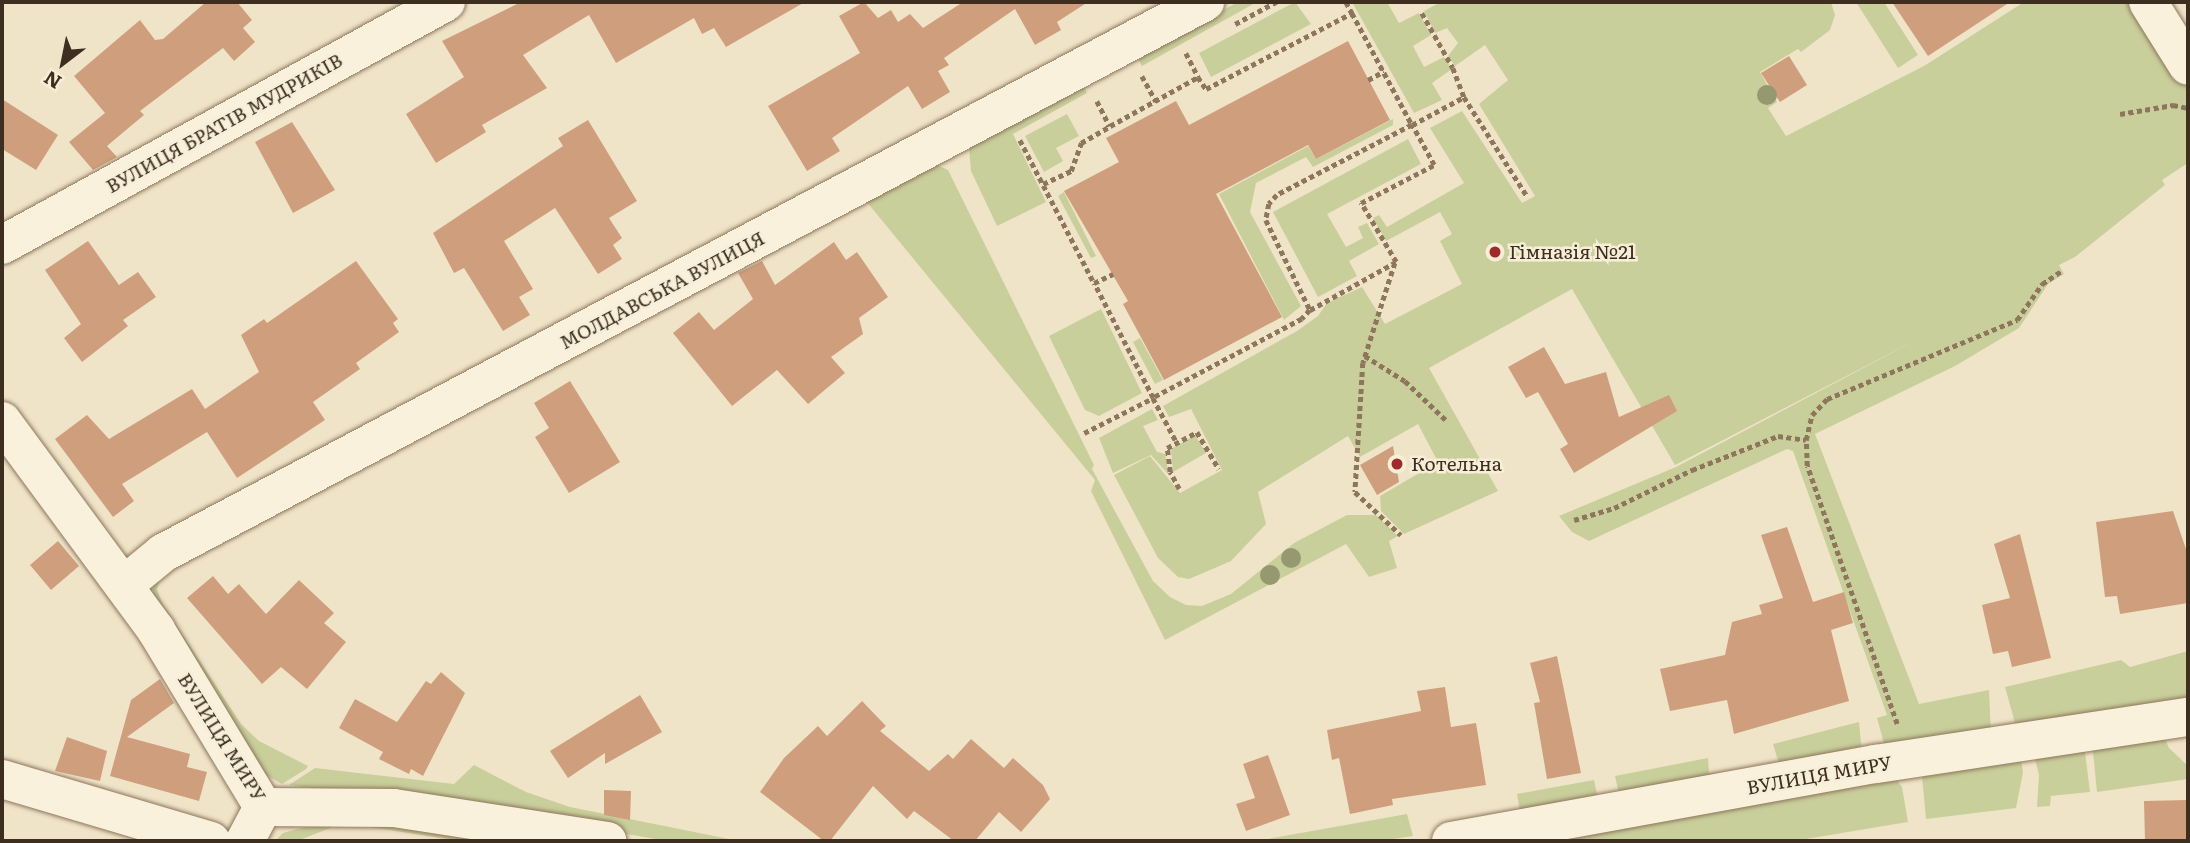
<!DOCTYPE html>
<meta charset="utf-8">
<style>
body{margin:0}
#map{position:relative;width:2190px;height:843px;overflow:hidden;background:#f0e4c8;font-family:Literata,serif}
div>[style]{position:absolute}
.green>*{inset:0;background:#c9cf9b}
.building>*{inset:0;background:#cf9f7d}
.path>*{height:4.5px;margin-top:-2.25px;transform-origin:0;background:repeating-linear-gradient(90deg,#8d765c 0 5px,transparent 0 8.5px)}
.roads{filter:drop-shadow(0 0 2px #8d765c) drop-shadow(0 0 2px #8d765c)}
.street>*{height:38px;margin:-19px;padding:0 19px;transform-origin:19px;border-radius:19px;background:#faf1dc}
.trees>*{width:20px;height:20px;margin:-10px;border-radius:50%;background:#96986f}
.dots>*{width:19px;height:19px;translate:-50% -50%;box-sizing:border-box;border:4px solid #f7eed8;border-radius:50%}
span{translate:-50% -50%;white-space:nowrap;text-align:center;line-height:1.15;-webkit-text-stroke:5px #f7eed8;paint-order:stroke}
.street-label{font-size:19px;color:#3d2e20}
.poi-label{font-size:19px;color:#3d2e20}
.left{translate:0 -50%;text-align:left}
.frame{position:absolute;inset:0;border:4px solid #3d2e20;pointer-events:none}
.north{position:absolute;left:28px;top:28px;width:70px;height:70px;-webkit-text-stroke:5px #f7eed8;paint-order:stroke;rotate:212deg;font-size:19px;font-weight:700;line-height:28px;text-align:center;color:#3d2e20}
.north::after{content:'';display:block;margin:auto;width:24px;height:32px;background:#3d2e20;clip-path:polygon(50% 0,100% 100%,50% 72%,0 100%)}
</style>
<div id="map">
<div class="green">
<div style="clip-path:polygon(1238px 2px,1257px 2px,1142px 66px,1137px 57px)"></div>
<div style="clip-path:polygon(1295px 2px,1311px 24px,1211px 77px,1199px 53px)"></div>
<div style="clip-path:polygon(1352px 2px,1387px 2px,1399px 23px,1419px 13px,1431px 35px,1413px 46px,1424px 67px,1444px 57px,1452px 69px,1432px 83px,1442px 100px,1414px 113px)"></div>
<div style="clip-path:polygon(1441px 2px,1831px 2px,1835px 15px,1830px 30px,1801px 52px,1798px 49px,1760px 72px,1777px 102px,1768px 108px,1786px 136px,1924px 66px,2024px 2px,2137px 2px,2188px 86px,2188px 163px,2162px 180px,2165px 185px,2075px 257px,2059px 265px,2064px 274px,2048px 284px,2019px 328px,1955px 366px,1815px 434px,1919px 704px,1989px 690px,1991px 734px,1886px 751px,1877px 718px,1887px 715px,1793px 451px,1787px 449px,1589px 541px,1572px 532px,1559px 516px,1676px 467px,1920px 338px,1675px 465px,1572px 289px,1429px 368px,1498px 491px,1404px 534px,1381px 511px,1380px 496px,1438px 462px,1418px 424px,1360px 457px,1348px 436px,1258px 492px,1266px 524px,1231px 561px,1189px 579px,1178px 577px,1158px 558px,1114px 475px,1150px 456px,1180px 493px,1222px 470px,1191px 409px,1169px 417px,1163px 406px,1297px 331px,1318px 316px,1327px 303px,1362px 287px,1385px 324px,1462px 284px,1440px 241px,1452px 234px,1440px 212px,1386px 241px,1373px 218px,1379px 215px,1387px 227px,1464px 183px,1430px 128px,1462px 111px,1522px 203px,1535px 196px,1479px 104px,1508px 80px,1485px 45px,1455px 66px,1448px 56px,1458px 43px,1447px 28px,1435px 33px,1424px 11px)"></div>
<div style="clip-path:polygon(1856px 2px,1884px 2px,1918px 55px,1898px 68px)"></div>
<div style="clip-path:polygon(1084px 87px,1087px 93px,1013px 134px,1046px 202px,997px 226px,971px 171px,969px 148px)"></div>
<div style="clip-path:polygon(1067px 114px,1079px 136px,1056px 148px,1063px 161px,1044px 172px,1025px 136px)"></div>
<div style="clip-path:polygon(1393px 119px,1393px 125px,1313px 167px,1306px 157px,1256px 183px,1250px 212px,1301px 306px,1284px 320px,1219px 194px,1308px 146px,1316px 159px)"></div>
<div style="clip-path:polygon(1408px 139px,1421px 164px,1327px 214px,1346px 247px,1363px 238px,1358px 227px,1367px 223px,1379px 244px,1349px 261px,1357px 276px,1318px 297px,1273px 212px)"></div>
<div style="clip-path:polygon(935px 164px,948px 170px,1094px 465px,1092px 469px,1153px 581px,1170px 597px,1186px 605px,1202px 606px,1231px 594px,1294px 543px,1347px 515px,1376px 515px,1398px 536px,1389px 541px,1397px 568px,1369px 577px,1346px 544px,1165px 640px,1091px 491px,1095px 480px,866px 201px)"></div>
<div style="clip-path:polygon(1064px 192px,1096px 256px,1091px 258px,1058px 196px)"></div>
<div style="clip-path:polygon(1101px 309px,1142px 393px,1099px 416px,1085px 410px,1049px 336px)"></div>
<div style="clip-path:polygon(1140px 338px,1163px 380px,1155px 384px,1133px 342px)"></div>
<div style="clip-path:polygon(1152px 409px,1158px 420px,1143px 426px,1157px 452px,1165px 454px,1169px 475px,1151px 455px,1113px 473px,1099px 438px)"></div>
<div style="clip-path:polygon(1195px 435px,1206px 453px,1173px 472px,1171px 449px)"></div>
<div style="clip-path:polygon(161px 576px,157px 589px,163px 605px,241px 724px,259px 741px,308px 766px,306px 769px,282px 784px,261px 772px,153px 604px,153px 581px)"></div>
<div style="clip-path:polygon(2188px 651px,2188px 704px,2017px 730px,2005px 687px,2121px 660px,2130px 667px)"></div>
<div style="clip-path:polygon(1859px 722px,1862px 755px,1781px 770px,1773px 744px)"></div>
<div style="clip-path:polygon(2162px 732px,2169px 748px,2188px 766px,2188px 779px,2097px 792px,2092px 742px)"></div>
<div style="clip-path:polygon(2084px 744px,2090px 792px,2051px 796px,2050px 806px,2037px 807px,2039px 775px,2033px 751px)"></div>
<div style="clip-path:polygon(2020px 754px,2023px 772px,2016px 808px,1926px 819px,1922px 776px)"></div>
<div style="clip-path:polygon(1708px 758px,1709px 773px,1717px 773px,1720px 781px,1620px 799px,1615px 776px)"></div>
<div style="clip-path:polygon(474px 765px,526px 792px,570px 807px,739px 841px,667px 841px,495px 811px,289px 785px,315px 768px,454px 784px)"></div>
<div style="clip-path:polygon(1892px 774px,1902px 787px,1908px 822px,1794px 841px,1517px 841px)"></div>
<div style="clip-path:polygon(1594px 780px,1599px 803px,1521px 817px,1517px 794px)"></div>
<div style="clip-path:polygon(1407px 814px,1413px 836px,1380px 841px,1256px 841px)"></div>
<div style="clip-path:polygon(347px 816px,532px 841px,461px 841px,343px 823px,297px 841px,275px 841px,283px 833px)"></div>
</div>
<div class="building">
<div style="clip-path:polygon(206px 2px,237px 2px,252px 20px,243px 28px,255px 42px,234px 61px,223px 48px,140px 111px,144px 115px,107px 146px,117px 157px,93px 170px,69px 142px,105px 113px,74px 76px,140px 20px,155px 40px,163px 39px)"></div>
<div style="clip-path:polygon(521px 2px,805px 2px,726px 47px,714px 28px,702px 34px,694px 18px,616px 63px,589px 15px,523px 55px,547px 88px,482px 125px,486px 132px,436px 163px,406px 114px,464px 77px,442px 41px)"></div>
<div style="clip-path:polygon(864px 2px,878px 18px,891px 10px,898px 22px,910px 14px,923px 28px,963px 2px,1088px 2px,1057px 22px,1061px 30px,1035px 45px,1015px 9px,944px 58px,949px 65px,938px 71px,950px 92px,922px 109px,908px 86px,832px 138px,840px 151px,807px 171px,768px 106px,860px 53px,839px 16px)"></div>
<div style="clip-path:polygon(1892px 2px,2010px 2px,1928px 56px)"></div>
<div style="clip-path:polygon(1348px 41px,1390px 120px,1316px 159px,1308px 145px,1216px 194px,1282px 317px,1164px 380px,1123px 304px,1128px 301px,1064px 191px,1119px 162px,1106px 138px,1176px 101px,1189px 125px)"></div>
<div style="clip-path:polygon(1789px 56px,1807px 85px,1780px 102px,1761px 73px)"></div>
<div style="clip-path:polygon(2px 99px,58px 135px,36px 170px,2px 149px)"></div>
<div style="clip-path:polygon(588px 120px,637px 201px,609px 218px,622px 238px,613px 245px,622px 259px,598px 274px,555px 208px,504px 241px,533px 289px,519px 297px,530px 315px,503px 331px,464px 268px,454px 273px,433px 233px,563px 146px,558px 138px)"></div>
<div style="clip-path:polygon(292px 122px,335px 190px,293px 213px,255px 142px)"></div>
<div style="clip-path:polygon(88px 241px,119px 285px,138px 272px,156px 297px,123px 320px,128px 326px,82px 362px,64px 338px,81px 324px,45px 270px)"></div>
<div style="clip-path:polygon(834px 242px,846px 260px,857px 252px,888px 297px,859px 318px,863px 334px,831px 357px,845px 373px,808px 404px,777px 370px,732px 406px,673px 333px,699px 312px,714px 330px,753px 299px,738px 273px,762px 261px,775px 285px)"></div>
<div style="clip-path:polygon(356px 261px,398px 319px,393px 323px,399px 332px,356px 363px,360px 369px,313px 402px,325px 420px,237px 478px,207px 432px,122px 484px,134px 501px,113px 517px,55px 439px,87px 415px,109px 439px,192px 389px,205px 409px,259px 372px,241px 335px,264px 319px,267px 323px)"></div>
<div style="clip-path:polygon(1544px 347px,1565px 384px,1606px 372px,1619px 417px,1669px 395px,1677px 411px,1574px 473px,1560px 449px,1568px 444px,1538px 392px,1526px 398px,1508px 367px)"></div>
<div style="clip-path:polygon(570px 381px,620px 462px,569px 493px,535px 437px,549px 428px,534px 403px)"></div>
<div style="clip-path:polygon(1393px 446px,1399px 482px,1377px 495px,1360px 465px)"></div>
<div style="clip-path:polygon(2173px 511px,2188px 555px,2188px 603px,2120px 614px,2117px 596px,2105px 597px,2096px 522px)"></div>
<div style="clip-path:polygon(1787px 527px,1813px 602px,1844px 592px,1853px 623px,1831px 630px,1849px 701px,1734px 734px,1727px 700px,1670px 711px,1660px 669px,1725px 655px,1732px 622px,1762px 614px,1759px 605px,1783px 598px,1761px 535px)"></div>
<div style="clip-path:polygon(2020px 534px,2051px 658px,2012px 667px,2008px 651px,1993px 654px,1982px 605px,2010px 598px,1994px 544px)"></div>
<div style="clip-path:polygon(58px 541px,79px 566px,51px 590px,30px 565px)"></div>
<div style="clip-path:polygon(213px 576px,228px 594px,239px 584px,266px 614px,299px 580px,334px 613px,324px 623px,346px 642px,307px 689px,281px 667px,262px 684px,187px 598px)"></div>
<div style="clip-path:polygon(1557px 656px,1581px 773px,1547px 779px,1534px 703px,1540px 702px,1530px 663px)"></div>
<div style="clip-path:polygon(441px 672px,465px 693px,423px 776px,411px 769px,409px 774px,379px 759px,383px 752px,339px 728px,355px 699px,397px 722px,426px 681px,431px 684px)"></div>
<div style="clip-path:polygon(160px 679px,174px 703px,127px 737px,190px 754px,187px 767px,207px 772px,199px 801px,110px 776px,131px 700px)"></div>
<div style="clip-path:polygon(1445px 687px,1451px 727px,1476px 723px,1486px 785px,1392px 799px,1393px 805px,1350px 814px,1339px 758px,1332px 760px,1327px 730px,1421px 711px,1417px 691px)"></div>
<div style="clip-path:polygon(640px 695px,662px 732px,605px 764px,605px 753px,568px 778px,550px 751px)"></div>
<div style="clip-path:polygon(862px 701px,886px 726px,880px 731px,929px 771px,948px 754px,953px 759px,971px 739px,1004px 768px,1013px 758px,1043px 785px,1050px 799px,1021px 832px,999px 812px,975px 841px,954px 841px,914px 811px,907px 819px,873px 786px,830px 841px,824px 841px,760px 792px,784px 758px,818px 726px,827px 736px)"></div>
<div style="clip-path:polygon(67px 737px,107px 751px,100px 781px,55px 771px)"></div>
<div style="clip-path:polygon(1268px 755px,1290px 815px,1246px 831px,1236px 804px,1255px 798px,1243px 764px)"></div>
<div style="clip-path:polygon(604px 790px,631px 791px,630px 820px,604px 815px)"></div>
<div style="clip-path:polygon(2188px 800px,2188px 841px,2145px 841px,2144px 801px)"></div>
</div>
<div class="path">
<div style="left:1346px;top:2px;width:13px;rotate:61deg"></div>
<div style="left:1422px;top:13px;width:63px;rotate:60.6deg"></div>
<div style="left:1453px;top:68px;width:31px;rotate:69deg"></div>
<div style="left:1235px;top:24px;width:47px;rotate:-28.2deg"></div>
<div style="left:1186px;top:53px;width:27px;rotate:63deg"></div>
<div style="left:1142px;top:76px;width:29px;rotate:61deg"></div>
<div style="left:1368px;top:80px;width:18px;rotate:-29deg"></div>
<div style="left:1097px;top:101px;width:28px;rotate:63deg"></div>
<div style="left:1110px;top:126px;width:101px;rotate:-29.1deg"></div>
<div style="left:1198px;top:77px;width:14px;rotate:56deg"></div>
<div style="left:1206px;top:89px;width:165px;rotate:-27.5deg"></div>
<div style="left:1352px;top:13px;width:127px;rotate:61.8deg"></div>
<div style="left:1412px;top:125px;width:152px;rotate:152.6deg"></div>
<div style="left:1277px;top:195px;width:12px;rotate:132deg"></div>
<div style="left:1269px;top:204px;width:16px;rotate:101deg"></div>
<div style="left:1266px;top:220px;width:100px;rotate:63.9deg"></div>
<div style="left:1310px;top:310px;width:12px;rotate:132deg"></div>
<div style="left:1302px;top:319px;width:169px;rotate:152.1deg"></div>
<div style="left:1153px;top:398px;width:129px;rotate:-117.2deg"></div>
<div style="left:1094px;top:283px;width:21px;rotate:-25deg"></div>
<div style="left:2120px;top:114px;width:54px;rotate:-9.6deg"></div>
<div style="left:2173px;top:105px;width:15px;rotate:11deg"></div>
<div style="left:1020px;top:140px;width:161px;rotate:62.6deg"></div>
<div style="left:1043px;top:184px;width:31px;rotate:-25deg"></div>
<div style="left:1071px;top:171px;width:30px;rotate:-70deg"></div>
<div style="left:1081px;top:143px;width:34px;rotate:-30deg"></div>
<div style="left:1395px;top:263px;width:105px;rotate:107.7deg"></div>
<div style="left:1363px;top:363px;width:129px;rotate:93.5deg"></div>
<div style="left:1355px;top:492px;width:63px;rotate:43.1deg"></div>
<div style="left:1310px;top:310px;width:98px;rotate:-29.2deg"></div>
<div style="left:1396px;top:262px;width:69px;rotate:-120.7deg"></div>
<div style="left:1361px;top:203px;width:82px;rotate:-27.5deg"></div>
<div style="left:1434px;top:165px;width:46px;rotate:-118.8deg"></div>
<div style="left:1412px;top:125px;width:59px;rotate:-28.3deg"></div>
<div style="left:1464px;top:97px;width:117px;rotate:57.5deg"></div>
<div style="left:1365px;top:356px;width:47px;rotate:32deg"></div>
<div style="left:1405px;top:381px;width:59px;rotate:43.6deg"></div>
<div style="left:1084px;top:433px;width:77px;rotate:-26.9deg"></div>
<div style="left:1153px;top:398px;width:51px;rotate:61.9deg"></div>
<div style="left:1179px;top:489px;width:19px;rotate:-118deg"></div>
<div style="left:1170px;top:472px;width:24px;rotate:-97deg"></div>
<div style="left:1167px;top:448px;width:34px;rotate:-28deg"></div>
<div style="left:1197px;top:432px;width:43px;rotate:59.3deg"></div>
<div style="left:1574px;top:520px;width:42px;rotate:-16.7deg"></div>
<div style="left:1614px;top:508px;width:87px;rotate:-26deg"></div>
<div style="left:1692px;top:470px;width:92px;rotate:-21.6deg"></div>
<div style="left:1778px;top:436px;width:28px;rotate:8deg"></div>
<div style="left:1897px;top:724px;width:273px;rotate:-109.2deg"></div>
<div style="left:1807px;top:466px;width:26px;rotate:-92deg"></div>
<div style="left:1806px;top:440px;width:26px;rotate:-77deg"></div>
<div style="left:1812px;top:415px;width:22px;rotate:-47deg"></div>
<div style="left:1827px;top:399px;width:206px;rotate:-22.6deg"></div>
<div style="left:2017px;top:320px;width:44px;rotate:-55.2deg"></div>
<div style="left:2042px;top:284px;width:25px;rotate:-34deg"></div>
</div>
<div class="roads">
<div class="street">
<div style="left:2148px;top:2px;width:75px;rotate:58deg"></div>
<div style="left:2px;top:245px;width:506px;rotate:-28.69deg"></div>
<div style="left:2px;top:421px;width:260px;rotate:53.6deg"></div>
<div style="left:156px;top:630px;width:207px;rotate:58.8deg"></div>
<div style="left:263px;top:807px;width:131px;rotate:0.4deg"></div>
<div style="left:394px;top:808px;width:216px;rotate:8.8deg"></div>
<div style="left:124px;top:585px;width:50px;rotate:-39.4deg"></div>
<div style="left:163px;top:553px;width:1179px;rotate:-27.87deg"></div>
<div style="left:2px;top:779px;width:218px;rotate:16.5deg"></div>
<div style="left:245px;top:841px;width:38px;rotate:-62deg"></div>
<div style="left:1451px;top:841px;width:432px;rotate:-10.3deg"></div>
<div style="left:1876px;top:764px;width:316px;rotate:-8.6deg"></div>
</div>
</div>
<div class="trees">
<div style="left:1767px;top:95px"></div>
<div style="left:1291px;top:558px"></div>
<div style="left:1270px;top:575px"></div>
</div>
<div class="dots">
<div style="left:1495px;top:252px;background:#9e2a2b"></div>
<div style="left:1397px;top:464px;background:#9e2a2b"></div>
</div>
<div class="street-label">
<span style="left:224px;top:123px;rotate:-29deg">ВУЛИЦЯ БРАТІВ МУДРИКІВ</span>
<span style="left:662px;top:290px;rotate:-28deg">МОЛДАВСЬКА ВУЛИЦЯ</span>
<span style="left:222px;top:737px;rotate:58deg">ВУЛИЦЯ МИРУ</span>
<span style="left:1819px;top:775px;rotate:-10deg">ВУЛИЦЯ МИРУ</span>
</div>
<div class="poi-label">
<span class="left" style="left:1509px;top:252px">Гімназія №21</span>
<span class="left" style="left:1411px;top:464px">Котельна</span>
</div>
<div class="frame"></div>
<div class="north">N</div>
</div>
